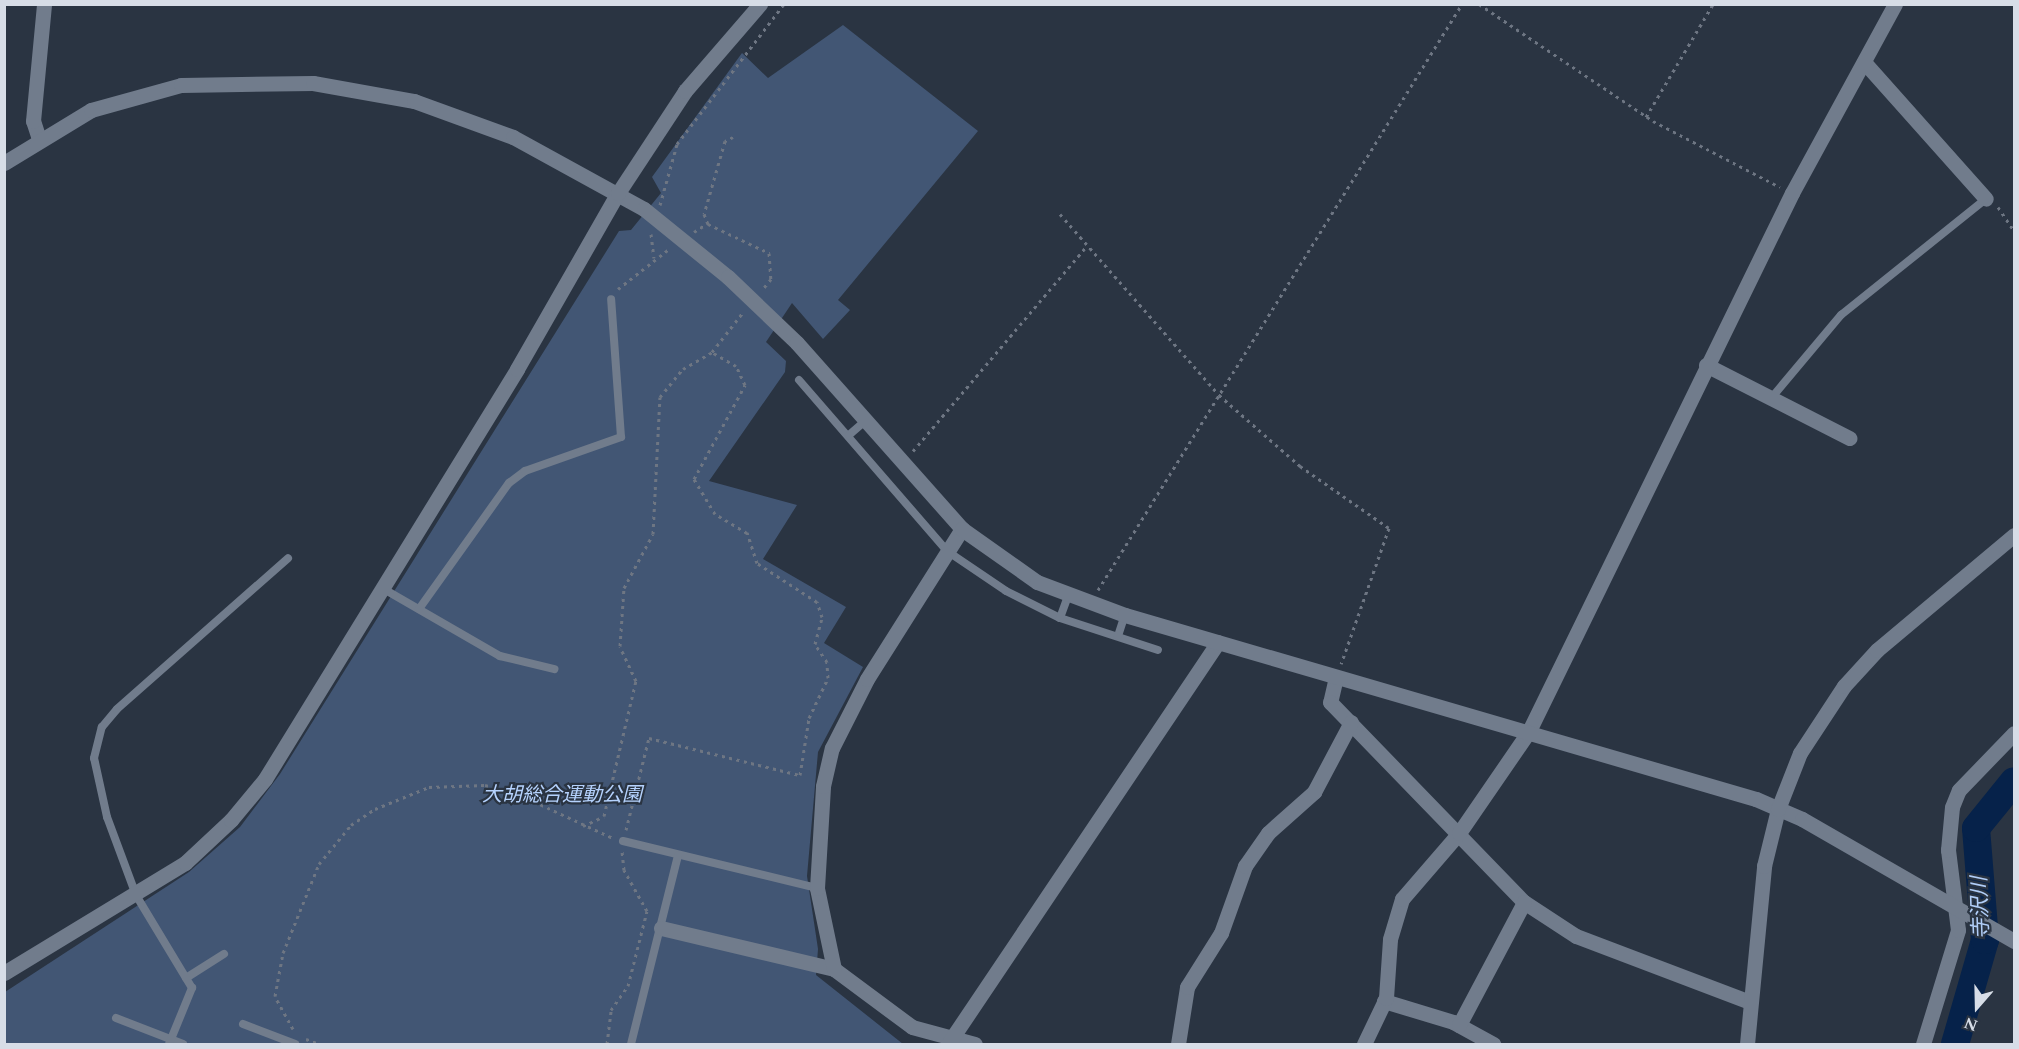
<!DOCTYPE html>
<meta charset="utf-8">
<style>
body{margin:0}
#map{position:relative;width:2019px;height:1049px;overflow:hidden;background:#2a3442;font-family:Spectral,"Noto Sans JP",serif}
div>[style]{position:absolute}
.green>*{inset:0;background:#425674}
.river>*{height:28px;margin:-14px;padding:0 14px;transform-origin:14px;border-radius:14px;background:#06224a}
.path>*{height:3px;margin-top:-1.5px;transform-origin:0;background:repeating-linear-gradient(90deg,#6e7683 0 3px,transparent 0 7.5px)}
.service>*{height:8px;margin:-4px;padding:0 4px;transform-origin:4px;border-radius:4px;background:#717c8c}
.minor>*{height:15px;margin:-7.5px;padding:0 7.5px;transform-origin:7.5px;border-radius:7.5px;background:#717c8c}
.tertiary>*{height:15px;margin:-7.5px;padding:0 7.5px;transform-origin:7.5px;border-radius:7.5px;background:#717c8c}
span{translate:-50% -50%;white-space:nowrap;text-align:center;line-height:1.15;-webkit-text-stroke:4.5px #2a3442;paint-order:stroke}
.park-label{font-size:20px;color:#b5d2fd;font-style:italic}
.water-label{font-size:21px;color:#b0cdf7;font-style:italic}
.frame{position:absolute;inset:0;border:6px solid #d7dde7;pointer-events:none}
.north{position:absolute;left:1947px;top:977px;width:60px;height:60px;-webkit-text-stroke:4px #2a3442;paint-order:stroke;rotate:200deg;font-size:16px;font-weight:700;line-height:24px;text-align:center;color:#d7dde7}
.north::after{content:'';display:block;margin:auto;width:21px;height:27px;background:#d7dde7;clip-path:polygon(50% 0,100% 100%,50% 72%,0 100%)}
</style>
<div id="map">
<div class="green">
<div style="clip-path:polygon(843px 25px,978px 131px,838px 300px,850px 310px,823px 339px,792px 303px,766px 342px,786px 361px,785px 372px,709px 481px,797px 505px,763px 559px,846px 607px,824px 643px,863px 667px,818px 752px,807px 876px,818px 949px,816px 975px,903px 1044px,5px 1044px,5px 992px,189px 872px,240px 827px,280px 774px,619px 231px,631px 230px,661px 193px,652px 177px,742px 53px,768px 78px)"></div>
</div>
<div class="river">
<div style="left:1955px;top:1044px;width:108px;rotate:-73.9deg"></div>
<div style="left:1985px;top:940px;width:112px;rotate:-94.6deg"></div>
<div style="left:1976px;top:828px;width:60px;rotate:-51deg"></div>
</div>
<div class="path">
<div style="left:1479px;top:4px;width:210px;rotate:33.9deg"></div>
<div style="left:1653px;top:121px;width:143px;rotate:27.5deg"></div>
<div style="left:1646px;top:117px;width:131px;rotate:-59.3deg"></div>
<div style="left:733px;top:137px;width:9px;rotate:153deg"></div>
<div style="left:725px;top:141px;width:76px;rotate:106deg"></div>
<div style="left:704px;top:214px;width:11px;rotate:68deg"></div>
<div style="left:708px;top:224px;width:68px;rotate:25.4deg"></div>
<div style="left:769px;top:253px;width:26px;rotate:86deg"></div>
<div style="left:771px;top:279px;width:14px;rotate:129deg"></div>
<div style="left:660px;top:205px;width:63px;rotate:-74.4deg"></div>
<div style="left:677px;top:144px;width:176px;rotate:-52.6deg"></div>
<div style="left:1998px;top:207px;width:29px;rotate:56deg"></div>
<div style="left:1060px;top:214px;width:241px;rotate:48.7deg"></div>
<div style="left:1219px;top:395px;width:108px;rotate:41.2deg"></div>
<div style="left:1300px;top:466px;width:108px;rotate:34.9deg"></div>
<div style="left:1389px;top:528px;width:144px;rotate:109.4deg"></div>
<div style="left:694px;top:232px;width:17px;rotate:-33deg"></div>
<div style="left:651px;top:234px;width:24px;rotate:83deg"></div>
<div style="left:618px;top:289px;width:65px;rotate:-38.1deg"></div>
<div style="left:913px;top:451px;width:269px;rotate:-49.7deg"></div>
<div style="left:1098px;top:590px;width:690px;rotate:-58.15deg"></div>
<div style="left:583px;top:826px;width:23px;rotate:-25deg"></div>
<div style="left:604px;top:816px;width:139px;rotate:-76.7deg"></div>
<div style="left:636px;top:681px;width:38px;rotate:-115deg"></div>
<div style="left:620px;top:646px;width:58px;rotate:-86.1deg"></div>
<div style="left:624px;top:588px;width:61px;rotate:-61.8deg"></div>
<div style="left:653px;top:534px;width:137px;rotate:-87.1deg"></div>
<div style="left:660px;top:397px;width:36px;rotate:-51deg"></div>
<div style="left:683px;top:369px;width:34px;rotate:-30deg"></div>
<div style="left:712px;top:352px;width:52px;rotate:-52deg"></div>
<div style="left:626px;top:830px;width:95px;rotate:-76deg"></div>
<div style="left:649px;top:738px;width:155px;rotate:13.8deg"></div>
<div style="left:800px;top:775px;width:58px;rotate:-81deg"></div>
<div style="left:809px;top:718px;width:44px;rotate:-64.6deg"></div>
<div style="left:828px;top:678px;width:16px;rotate:-94deg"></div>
<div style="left:827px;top:662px;width:22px;rotate:-124deg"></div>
<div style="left:815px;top:644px;width:28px;rotate:-75deg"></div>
<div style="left:822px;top:617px;width:16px;rotate:-108deg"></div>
<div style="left:817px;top:602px;width:72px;rotate:-147deg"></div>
<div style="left:757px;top:563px;width:32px;rotate:-108deg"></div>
<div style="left:747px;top:533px;width:37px;rotate:-149deg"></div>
<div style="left:715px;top:514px;width:41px;rotate:-121deg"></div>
<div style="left:694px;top:479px;width:107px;rotate:-61.5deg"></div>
<div style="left:745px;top:385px;width:21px;rotate:-115deg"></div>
<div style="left:736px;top:366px;width:28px;rotate:-150deg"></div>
<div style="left:293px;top:1029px;width:38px;rotate:-119deg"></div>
<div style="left:275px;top:996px;width:44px;rotate:-79.5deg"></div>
<div style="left:283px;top:953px;width:96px;rotate:-68deg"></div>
<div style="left:319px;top:864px;width:50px;rotate:-50.6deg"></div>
<div style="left:351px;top:825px;width:29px;rotate:-34deg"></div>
<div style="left:375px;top:809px;width:58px;rotate:-22.2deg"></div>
<div style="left:429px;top:787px;width:56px;rotate:-2deg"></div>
<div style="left:485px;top:785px;width:36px;rotate:16deg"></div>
<div style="left:520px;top:795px;width:102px;rotate:24.8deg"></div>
<div style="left:306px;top:1039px;width:15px;rotate:20deg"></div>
<div style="left:607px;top:1044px;width:34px;rotate:-83deg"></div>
<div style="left:611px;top:1010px;width:29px;rotate:-55deg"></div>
<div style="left:628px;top:986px;width:77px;rotate:-75.8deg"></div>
<div style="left:647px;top:911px;width:47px;rotate:-119.3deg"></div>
<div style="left:624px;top:870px;width:19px;rotate:-96deg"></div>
</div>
<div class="service">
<div style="left:799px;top:380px;width:226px;rotate:49.1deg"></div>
<div style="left:947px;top:551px;width:71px;rotate:34.1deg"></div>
<div style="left:1006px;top:591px;width:60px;rotate:26.6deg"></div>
<div style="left:1060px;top:618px;width:103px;rotate:18.1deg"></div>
<div style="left:1773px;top:396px;width:106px;rotate:-50deg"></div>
<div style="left:1841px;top:315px;width:186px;rotate:-38.7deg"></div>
<div style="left:849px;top:435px;width:21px;rotate:-41deg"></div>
<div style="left:382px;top:588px;width:136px;rotate:30deg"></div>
<div style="left:500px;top:656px;width:56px;rotate:13.5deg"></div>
<div style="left:419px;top:609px;width:155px;rotate:-54.5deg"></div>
<div style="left:509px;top:483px;width:20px;rotate:-37deg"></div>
<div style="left:525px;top:471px;width:102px;rotate:-19.5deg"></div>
<div style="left:621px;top:437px;width:138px;rotate:-94.1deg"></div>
<div style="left:1060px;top:618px;width:23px;rotate:-70deg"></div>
<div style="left:1118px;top:636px;width:22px;rotate:-72deg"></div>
<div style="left:623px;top:841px;width:200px;rotate:13.6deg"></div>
<div style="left:186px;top:978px;width:45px;rotate:-32.3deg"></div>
<div style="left:116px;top:1018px;width:72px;rotate:21.2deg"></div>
<div style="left:243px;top:1024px;width:56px;rotate:21deg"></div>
<div style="left:169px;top:1044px;width:61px;rotate:-67.7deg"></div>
<div style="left:192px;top:988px;width:109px;rotate:-121.1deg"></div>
<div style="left:136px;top:895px;width:83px;rotate:-110.4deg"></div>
<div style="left:107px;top:817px;width:60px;rotate:-102.4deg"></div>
<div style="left:94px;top:758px;width:32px;rotate:-76deg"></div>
<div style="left:102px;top:727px;width:23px;rotate:-50deg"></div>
<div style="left:117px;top:709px;width:228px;rotate:-41.4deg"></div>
<div style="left:631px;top:1044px;width:194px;rotate:-76deg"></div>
</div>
<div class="minor">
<div style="left:1864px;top:62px;width:183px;rotate:48.3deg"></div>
<div style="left:39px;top:139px;width:19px;rotate:-108deg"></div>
<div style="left:33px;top:121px;width:118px;rotate:-84.6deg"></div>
<div style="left:1706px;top:365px;width:161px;rotate:27deg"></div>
<div style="left:1336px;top:677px;width:26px;rotate:103deg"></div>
<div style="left:1330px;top:702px;width:279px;rotate:45.9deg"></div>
<div style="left:1524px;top:902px;width:62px;rotate:33.2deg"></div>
<div style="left:1576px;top:936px;width:186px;rotate:20.8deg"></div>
<div style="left:661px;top:928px;width:178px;rotate:13.3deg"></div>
<div style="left:834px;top:969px;width:97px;rotate:36.6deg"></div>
<div style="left:912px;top:1027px;width:65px;rotate:15.1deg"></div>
<div style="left:834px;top:969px;width:83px;rotate:-101.9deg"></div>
<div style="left:817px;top:888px;width:102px;rotate:-86.6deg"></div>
<div style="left:823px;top:786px;width:39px;rotate:-77deg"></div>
<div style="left:832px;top:748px;width:77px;rotate:-63.1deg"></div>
<div style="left:867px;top:679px;width:178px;rotate:-57.7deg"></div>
<div style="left:1384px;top:1001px;width:72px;rotate:16.9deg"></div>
<div style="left:1453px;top:1022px;width:46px;rotate:28.8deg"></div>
<div style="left:1459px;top:1025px;width:139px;rotate:-62.1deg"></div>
<div style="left:948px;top:1044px;width:484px;rotate:-56.1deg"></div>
<div style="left:1178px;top:1044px;width:58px;rotate:-81deg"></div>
<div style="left:1187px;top:987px;width:64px;rotate:-57.8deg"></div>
<div style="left:1221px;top:933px;width:71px;rotate:-70.3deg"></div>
<div style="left:1245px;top:866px;width:40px;rotate:-55.1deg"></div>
<div style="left:1268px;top:833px;width:62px;rotate:-41.7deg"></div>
<div style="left:1314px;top:792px;width:79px;rotate:-62.1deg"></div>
<div style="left:1364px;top:1044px;width:51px;rotate:-64.4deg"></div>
<div style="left:1386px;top:998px;width:59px;rotate:-86.1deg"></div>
<div style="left:1390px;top:939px;width:42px;rotate:-73.3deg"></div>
<div style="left:1402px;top:899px;width:87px;rotate:-49.2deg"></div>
<div style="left:1459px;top:833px;width:124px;rotate:-55.5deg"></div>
<div style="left:1529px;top:731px;width:599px;rotate:-63.95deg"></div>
<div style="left:1792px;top:193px;width:215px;rotate:-61.4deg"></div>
<div style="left:1923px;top:1044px;width:119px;rotate:-72.9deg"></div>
<div style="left:1958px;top:930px;width:81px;rotate:-97.1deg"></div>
<div style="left:1948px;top:850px;width:43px;rotate:-84.7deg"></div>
<div style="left:1952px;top:807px;width:18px;rotate:-68deg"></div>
<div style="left:1959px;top:790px;width:79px;rotate:-46deg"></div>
</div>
<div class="tertiary">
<div style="left:4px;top:163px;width:102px;rotate:-31.3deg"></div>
<div style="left:91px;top:110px;width:93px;rotate:-15.5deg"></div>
<div style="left:181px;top:85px;width:132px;rotate:-0.9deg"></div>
<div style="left:313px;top:83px;width:103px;rotate:10.1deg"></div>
<div style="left:414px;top:101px;width:105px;rotate:20deg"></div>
<div style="left:513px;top:137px;width:149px;rotate:28.8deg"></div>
<div style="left:644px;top:209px;width:108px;rotate:39deg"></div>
<div style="left:728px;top:277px;width:95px;rotate:43.7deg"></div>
<div style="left:797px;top:343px;width:249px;rotate:48.4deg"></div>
<div style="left:962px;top:529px;width:92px;rotate:35.2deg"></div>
<div style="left:1037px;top:582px;width:94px;rotate:20.6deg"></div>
<div style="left:1125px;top:615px;width:657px;rotate:16.26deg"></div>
<div style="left:1756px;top:799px;width:50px;rotate:23.5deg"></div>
<div style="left:1802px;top:819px;width:245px;rotate:29.9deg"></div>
<div style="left:4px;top:973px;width:212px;rotate:-31.3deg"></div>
<div style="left:185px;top:863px;width:63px;rotate:-43.1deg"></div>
<div style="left:231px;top:820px;width:53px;rotate:-50.3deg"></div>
<div style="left:265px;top:779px;width:481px;rotate:-58.4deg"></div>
<div style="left:517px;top:369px;width:203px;rotate:-60.2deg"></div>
<div style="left:618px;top:193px;width:122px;rotate:-56.7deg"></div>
<div style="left:685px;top:91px;width:115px;rotate:-49.2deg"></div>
<div style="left:1747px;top:1044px;width:179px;rotate:-84.5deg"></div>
<div style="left:1764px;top:866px;width:59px;rotate:-76.2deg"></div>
<div style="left:1778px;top:809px;width:60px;rotate:-68.6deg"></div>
<div style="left:1800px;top:753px;width:80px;rotate:-56.7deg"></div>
<div style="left:1844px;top:686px;width:49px;rotate:-47.5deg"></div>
<div style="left:1877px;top:650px;width:179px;rotate:-40deg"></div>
</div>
<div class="park-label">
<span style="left:562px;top:795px">大胡総合運動公園</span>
</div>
<div class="water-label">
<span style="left:1981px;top:908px;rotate:-92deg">寺沢川</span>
</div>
<div class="frame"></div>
<div class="north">N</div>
</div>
